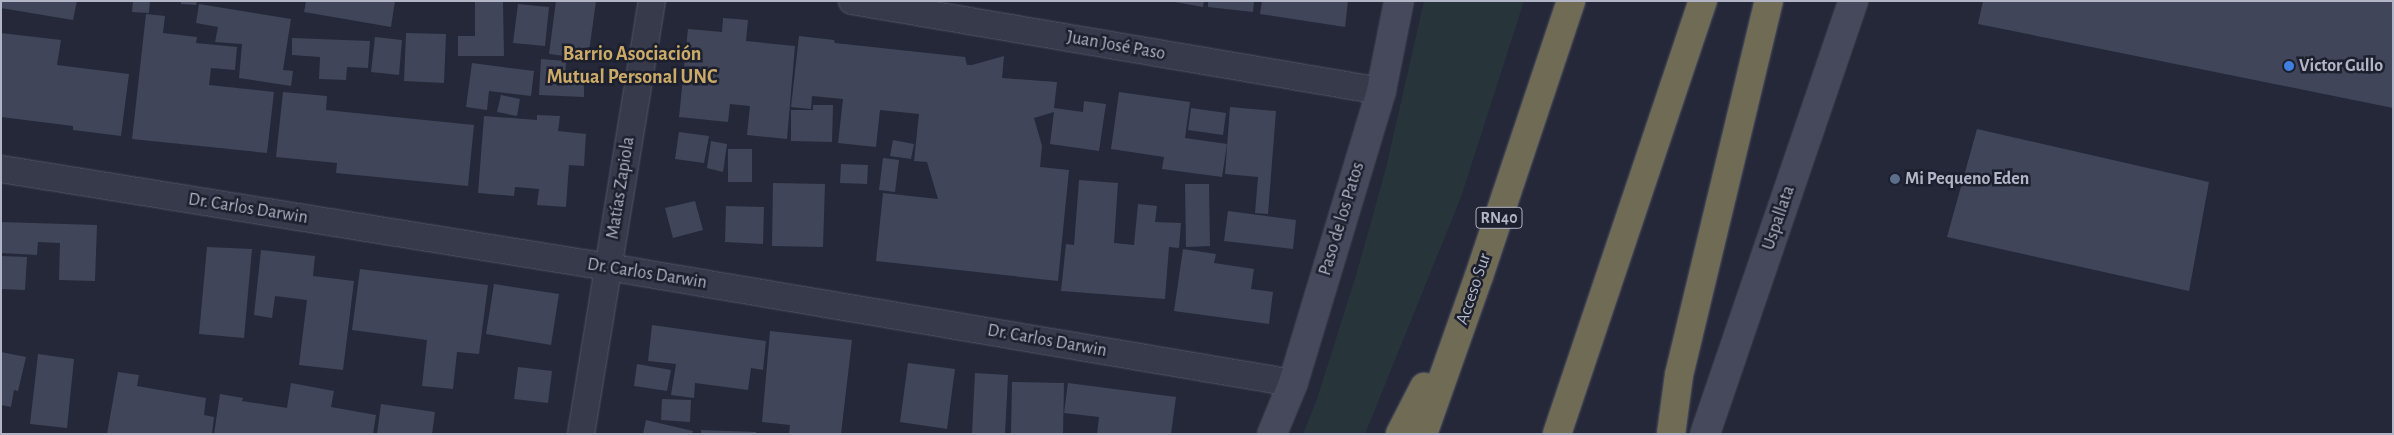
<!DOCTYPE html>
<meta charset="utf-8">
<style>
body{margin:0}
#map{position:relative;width:2394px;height:435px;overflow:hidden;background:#242839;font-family:"Alegreya Sans",sans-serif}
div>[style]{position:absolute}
.green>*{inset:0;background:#27353b}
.building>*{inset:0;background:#404559}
.roads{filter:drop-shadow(0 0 1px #525564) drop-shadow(0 0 1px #525564)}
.street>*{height:26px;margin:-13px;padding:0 13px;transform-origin:13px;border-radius:13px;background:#373a4a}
.secondary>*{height:28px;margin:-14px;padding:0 14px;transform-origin:14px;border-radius:14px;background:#46495c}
.highway>*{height:28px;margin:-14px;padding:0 14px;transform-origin:14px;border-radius:14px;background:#6f6b55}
.dots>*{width:14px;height:14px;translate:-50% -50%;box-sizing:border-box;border:2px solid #1c202e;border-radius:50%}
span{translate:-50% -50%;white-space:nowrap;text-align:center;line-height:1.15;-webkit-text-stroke:5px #1c202e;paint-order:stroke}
.shield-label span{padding:1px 4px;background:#1c202e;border:1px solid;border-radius:4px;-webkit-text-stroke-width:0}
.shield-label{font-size:16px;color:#b2b5c5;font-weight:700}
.street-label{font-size:18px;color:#b2b5c5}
.poi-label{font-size:18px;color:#b2b5c5;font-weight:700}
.left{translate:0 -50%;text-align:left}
.quarter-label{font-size:20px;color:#ccaa67;font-weight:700}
.frame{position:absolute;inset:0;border:2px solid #b2b5c5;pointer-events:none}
</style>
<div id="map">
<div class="green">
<div style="clip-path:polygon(1424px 1px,1524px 1px,1461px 197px,1365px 434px,1303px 434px,1317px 399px,1357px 272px,1386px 168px)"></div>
</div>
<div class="building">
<div style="clip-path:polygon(1px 1px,77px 1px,73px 20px,1px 8px)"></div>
<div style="clip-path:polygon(133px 1px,150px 1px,149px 13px,132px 12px)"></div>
<div style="clip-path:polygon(181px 1px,197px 1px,196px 5px,181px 4px)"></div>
<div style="clip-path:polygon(306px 1px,395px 1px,391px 27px,304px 12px)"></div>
<div style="clip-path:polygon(475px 1px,503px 1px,504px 56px,458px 56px,458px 36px,475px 36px)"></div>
<div style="clip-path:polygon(556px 1px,596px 1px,588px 59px,549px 54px)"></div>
<div style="clip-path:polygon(1169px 1px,1204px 1px,1203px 7px)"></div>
<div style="clip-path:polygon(1208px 1px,1254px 1px,1253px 12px,1208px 7px)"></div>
<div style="clip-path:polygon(1262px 1px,1348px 1px,1345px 27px,1260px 14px)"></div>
<div style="clip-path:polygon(1983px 1px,2393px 1px,2393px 108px,1978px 24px)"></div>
<div style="clip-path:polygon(199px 4px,291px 19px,283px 70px,293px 71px,291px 86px,239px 78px,242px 44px,215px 42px,218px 27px,196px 23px)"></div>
<div style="clip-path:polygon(518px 4px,549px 7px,545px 46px,513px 43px)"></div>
<div style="clip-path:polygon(146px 14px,165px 16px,163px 33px,197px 37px,196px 43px,237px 47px,235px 70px,211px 68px,209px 85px,274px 92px,267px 153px,132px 139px)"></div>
<div style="clip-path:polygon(723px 18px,748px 20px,746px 41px,795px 46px,787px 139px,747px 135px,750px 106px,730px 104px,728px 122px,679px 117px,688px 29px,722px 32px)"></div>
<div style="clip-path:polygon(1px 33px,61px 40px,57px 65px,129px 74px,121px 136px,73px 130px,73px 126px,1px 117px)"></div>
<div style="clip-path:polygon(406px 33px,446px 34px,444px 83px,404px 81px)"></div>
<div style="clip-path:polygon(799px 36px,834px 40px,835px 43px,965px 57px,967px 65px,972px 65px,1004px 56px,1002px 78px,1057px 82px,1054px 108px,1083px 112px,1084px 101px,1106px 104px,1099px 151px,1050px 144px,1054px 112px,1034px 118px,1042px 146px,1040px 167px,1069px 170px,1058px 281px,876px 261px,883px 193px,938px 199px,927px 162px,914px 161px,919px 114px,880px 110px,876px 147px,838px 143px,843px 99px,812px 96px,811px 109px,791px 107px)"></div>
<div style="clip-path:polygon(375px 37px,402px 40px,399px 75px,371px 72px)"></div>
<div style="clip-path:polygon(292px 38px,370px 41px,368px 68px,347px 67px,346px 80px,319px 79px,320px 57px,292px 55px)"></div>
<div style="clip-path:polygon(541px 59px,566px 61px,565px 77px,584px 78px,584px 97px,539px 95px)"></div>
<div style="clip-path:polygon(472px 63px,534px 71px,531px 96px,489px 91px,487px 110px,466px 107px)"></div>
<div style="clip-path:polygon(283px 92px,327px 96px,326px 110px,474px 125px,468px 186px,336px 173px,337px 163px,276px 157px)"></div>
<div style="clip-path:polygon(1119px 92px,1190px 102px,1185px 138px,1227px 144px,1222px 177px,1162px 169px,1164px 157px,1111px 149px)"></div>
<div style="clip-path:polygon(501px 95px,520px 99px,517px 116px,497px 112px)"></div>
<div style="clip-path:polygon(813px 105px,833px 105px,832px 142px,791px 141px,791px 110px,813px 110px)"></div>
<div style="clip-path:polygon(1230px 107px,1276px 111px,1268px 214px,1255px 213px,1258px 177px,1225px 174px)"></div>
<div style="clip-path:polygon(1191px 108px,1226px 113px,1223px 135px,1188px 130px)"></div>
<div style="clip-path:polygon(537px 115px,560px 116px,558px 131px,586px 134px,584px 166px,569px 165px,566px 207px,537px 205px,539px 189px,515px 187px,514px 196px,478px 193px,484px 116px,537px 120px)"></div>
<div style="clip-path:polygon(1977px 129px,2209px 182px,2189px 291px,1947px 237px)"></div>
<div style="clip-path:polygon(679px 132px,709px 136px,704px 163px,675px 159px)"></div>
<div style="clip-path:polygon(893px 140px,914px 144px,911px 159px,890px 156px)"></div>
<div style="clip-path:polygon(711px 141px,727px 144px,723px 172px,707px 168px)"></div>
<div style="clip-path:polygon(728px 149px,752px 149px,752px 182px,728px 182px)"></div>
<div style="clip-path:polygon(883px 158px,899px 160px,895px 192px,879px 190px)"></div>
<div style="clip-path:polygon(841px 164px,868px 165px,867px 184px,840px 183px)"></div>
<div style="clip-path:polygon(1079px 180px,1118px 183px,1114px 243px,1134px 245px,1138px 204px,1157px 206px,1155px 222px,1181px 223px,1179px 248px,1169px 247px,1165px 299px,1061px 291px,1066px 244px,1074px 245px)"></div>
<div style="clip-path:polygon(773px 183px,825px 184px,823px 247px,772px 246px)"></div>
<div style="clip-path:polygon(1185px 184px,1209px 184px,1210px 246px,1186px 247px)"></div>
<div style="clip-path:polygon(695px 201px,703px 230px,673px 238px,665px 208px)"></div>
<div style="clip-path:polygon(726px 206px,764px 207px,763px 244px,725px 242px)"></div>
<div style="clip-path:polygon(1228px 211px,1296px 220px,1293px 249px,1224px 241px)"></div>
<div style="clip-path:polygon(1px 222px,97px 225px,95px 281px,59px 280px,60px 243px,38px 242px,37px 255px,1px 253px)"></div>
<div style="clip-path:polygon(207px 247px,252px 249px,244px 338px,199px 334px)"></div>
<div style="clip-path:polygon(1183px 249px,1216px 254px,1214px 263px,1254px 269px,1251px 289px,1273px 292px,1269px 324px,1174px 311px)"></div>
<div style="clip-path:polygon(261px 250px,315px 256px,313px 276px,354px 281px,343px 370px,299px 365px,307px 300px,275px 296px,272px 318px,254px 315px)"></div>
<div style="clip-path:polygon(1px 256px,27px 257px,25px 290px,1px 289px)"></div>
<div style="clip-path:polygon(360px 269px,488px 285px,479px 354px,457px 352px,453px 389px,422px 386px,427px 340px,352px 330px)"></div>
<div style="clip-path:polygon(494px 284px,559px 294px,551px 345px,486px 334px)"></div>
<div style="clip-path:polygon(652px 325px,766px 341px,763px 370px,751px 368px,748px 390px,695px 383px,694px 398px,671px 395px,676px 364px,648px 361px)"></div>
<div style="clip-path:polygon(770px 331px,852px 340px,841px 434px,789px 434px,790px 425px,762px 422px)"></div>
<div style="clip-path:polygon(1px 352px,26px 357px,18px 391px,14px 390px,11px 407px,1px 405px)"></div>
<div style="clip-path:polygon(38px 354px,74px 359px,67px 428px,30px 424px)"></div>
<div style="clip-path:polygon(908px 363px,955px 369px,947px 429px,900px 422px)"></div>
<div style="clip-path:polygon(637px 364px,671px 370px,667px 391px,634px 386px)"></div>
<div style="clip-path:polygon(518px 367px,552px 371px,548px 403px,514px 399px)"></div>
<div style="clip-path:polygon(118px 372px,139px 375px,137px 386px,206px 398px,204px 415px,214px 417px,212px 434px,107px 434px)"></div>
<div style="clip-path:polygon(975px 373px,1008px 375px,1005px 434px,972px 434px)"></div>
<div style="clip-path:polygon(1012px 382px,1064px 383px,1063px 434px,1011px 434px)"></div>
<div style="clip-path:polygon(291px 383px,334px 391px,331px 407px,376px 415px,373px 434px,214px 434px,220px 394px,243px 398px,242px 401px,287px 408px)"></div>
<div style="clip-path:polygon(1068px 383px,1176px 397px,1171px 434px,1097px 434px,1099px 417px,1064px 413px)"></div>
<div style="clip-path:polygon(662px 399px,691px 400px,690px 422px,661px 420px)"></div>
<div style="clip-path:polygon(381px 404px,435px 412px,432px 434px,377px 434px)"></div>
<div style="clip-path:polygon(646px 420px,693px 431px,692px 434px,643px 434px)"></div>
<div style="clip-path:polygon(701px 430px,756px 432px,756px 434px,701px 434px)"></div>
</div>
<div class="roads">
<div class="street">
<div style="left:852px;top:1px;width:537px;rotate:9.66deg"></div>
<div style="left:1px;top:169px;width:615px;rotate:9.17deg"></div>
<div style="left:608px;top:267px;width:695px;rotate:9.61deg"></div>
<div style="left:581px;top:434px;width:439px;rotate:-80.7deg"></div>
</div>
<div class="secondary">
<div style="left:1272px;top:434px;width:55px;rotate:-67.6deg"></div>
<div style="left:1293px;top:383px;width:305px;rotate:-73.2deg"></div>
<div style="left:1381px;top:91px;width:92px;rotate:-78.7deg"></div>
<div style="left:1705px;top:434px;width:458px;rotate:-71.1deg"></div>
</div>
<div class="highway">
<div style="left:1400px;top:434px;width:53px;rotate:-62.9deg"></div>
<div style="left:1423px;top:434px;width:168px;rotate:-70.5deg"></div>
<div style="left:1479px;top:276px;width:290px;rotate:-71.5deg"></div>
<div style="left:1557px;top:434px;width:457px;rotate:-71.4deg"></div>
<div style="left:1671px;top:434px;width:60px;rotate:-82.3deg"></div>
<div style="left:1679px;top:375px;width:385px;rotate:-76.5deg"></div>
</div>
</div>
<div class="dots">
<div style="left:2289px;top:66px;background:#3f7fe0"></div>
<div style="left:1895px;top:179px;background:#5c6f8a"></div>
</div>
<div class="shield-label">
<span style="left:1499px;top:218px">RN40</span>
</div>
<div class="street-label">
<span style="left:1116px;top:46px;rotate:10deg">Juan José Paso</span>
<span style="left:621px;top:188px;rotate:-81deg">Matías Zapiola</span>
<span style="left:248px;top:209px;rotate:9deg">Dr. Carlos Darwin</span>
<span style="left:1779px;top:218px;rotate:-71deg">Uspallata</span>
<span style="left:1342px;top:219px;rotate:-73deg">Paso de los Patos</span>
<span style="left:647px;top:274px;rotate:9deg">Dr. Carlos Darwin</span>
<span style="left:1474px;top:289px;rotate:-71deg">Acceso Sur</span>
<span style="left:1047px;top:341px;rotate:10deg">Dr. Carlos Darwin</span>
</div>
<div class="poi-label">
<span class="left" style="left:2299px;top:66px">Victor Gullo</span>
<span class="left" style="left:1905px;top:179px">Mi Pequeno Eden</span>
</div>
<div class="quarter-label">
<span style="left:632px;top:66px">Barrio Asociación<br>Mutual Personal UNC</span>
</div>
<div class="frame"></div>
</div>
